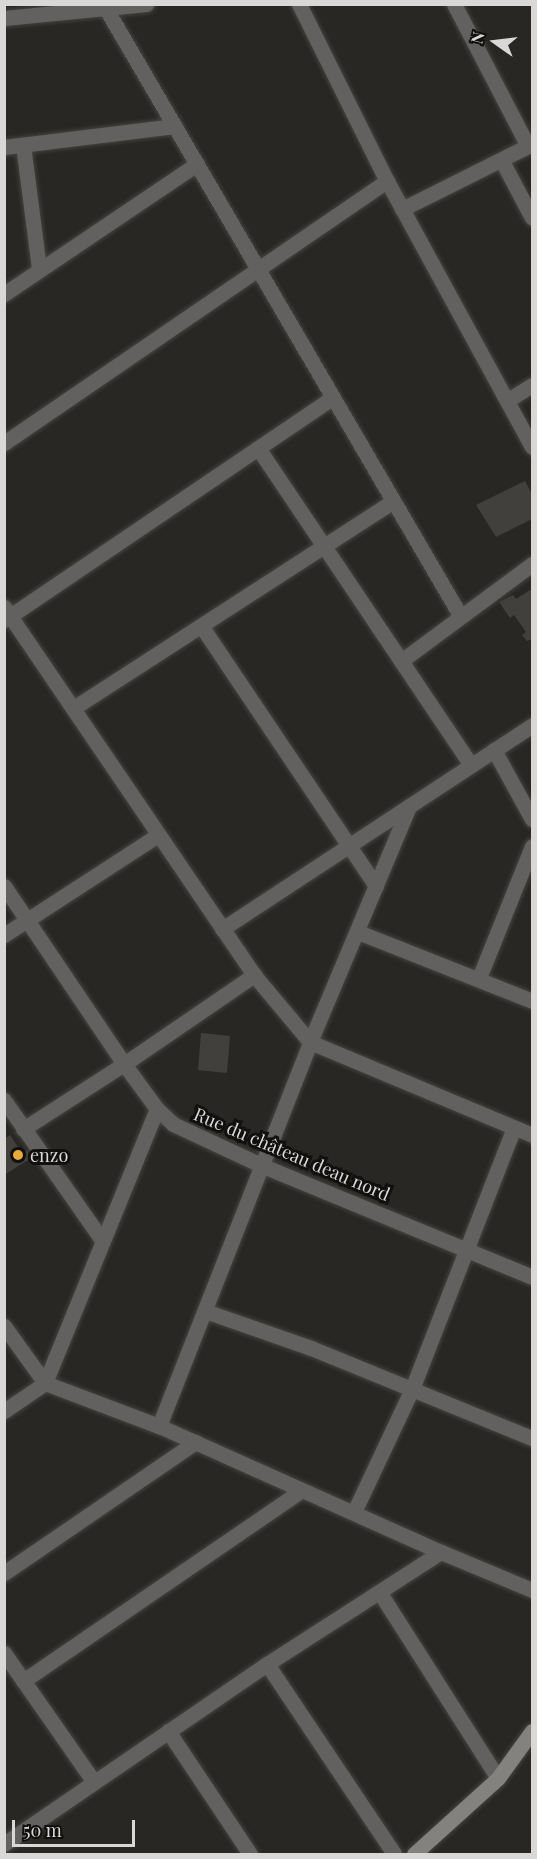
<!DOCTYPE html>
<meta charset="utf-8">
<style>
body{margin:0}
#map{position:relative;width:537px;height:1859px;overflow:hidden;background:#292723;font-family:"Playfair Display",serif}
div>[style]{position:absolute}
.building>*{inset:0;background:#42403c}
.roads{filter:drop-shadow(0 0 2px #454340) drop-shadow(0 0 2px #454340)}
.minor>*{height:15px;margin:-7.5px;padding:0 7.5px;transform-origin:7.5px;border-radius:7.5px;background:#62615f}
.secondary>*{height:15px;margin:-7.5px;padding:0 7.5px;transform-origin:7.5px;border-radius:7.5px;background:#84827f}
.dots>*{width:16px;height:16px;translate:-50% -50%;box-sizing:border-box;border:3px solid #11100e;border-radius:50%}
span{translate:-50% -50%;white-space:nowrap;text-align:center;line-height:1.15;-webkit-text-stroke:6px #11100e;paint-order:stroke}
.street-label{font-size:18px;color:#dad8d6}
.poi-label{font-size:18px;color:#dad8d6}
.left{translate:0 -50%;text-align:left}
.frame{position:absolute;inset:0;border:6px solid #dad8d6;pointer-events:none}
.north{position:absolute;left:465px;top:12px;width:60px;height:60px;-webkit-text-stroke:4px #11100e;paint-order:stroke;rotate:284deg;font-size:16px;font-weight:700;line-height:24px;text-align:center;color:#dad8d6}
.north::after{content:'';display:block;margin:auto;width:21px;height:27px;background:#dad8d6;clip-path:polygon(50% 0,100% 100%,50% 72%,0 100%)}
.scale{position:absolute;left:12px;top:1820px;width:123px;height:27px;box-sizing:border-box;border:3px solid #dad8d6;border-top:0;padding-left:8px;font-size:18px;line-height:21px;white-space:nowrap;color:#dad8d6;-webkit-text-stroke:4px #11100e;paint-order:stroke}
</style>
<div id="map">
<div class="building">
<div style="clip-path:polygon(525px 481px,532px 494px,532px 519px,496px 537px,476px 505px)"></div>
<div style="clip-path:polygon(532px 589px,532px 639px,527px 641px,522px 635px,526px 632px,514px 615px,510px 618px,499px 602px,513px 595px,516px 599px)"></div>
<div style="clip-path:polygon(201px 1033px,230px 1036px,227px 1073px,198px 1070px)"></div>
<div style="clip-path:polygon(10px 1135px,22px 1153px,29px 1150px,33px 1157px,4px 1175px,4px 1139px)"></div>
</div>
<div class="roads">
<div class="minor">
<div style="left:299px;top:4px;width:198px;rotate:63.6deg"></div>
<div style="left:387px;top:181px;width:303px;rotate:61.4deg"></div>
<div style="left:454px;top:4px;width:160px;rotate:62.5deg"></div>
<div style="left:105px;top:7px;width:704px;rotate:59.72deg"></div>
<div style="left:4px;top:18px;width:143px;rotate:-5.6deg"></div>
<div style="left:23px;top:145px;width:124px;rotate:82.6deg"></div>
<div style="left:4px;top:147px;width:172px;rotate:-7deg"></div>
<div style="left:502px;top:161px;width:64px;rotate:62.2deg"></div>
<div style="left:402px;top:209px;width:145px;rotate:-26.6deg"></div>
<div style="left:4px;top:294px;width:233px;rotate:-34deg"></div>
<div style="left:508px;top:400px;width:28px;rotate:-32deg"></div>
<div style="left:4px;top:443px;width:464px;rotate:-34.4deg"></div>
<div style="left:258px;top:448px;width:257px;rotate:56.1deg"></div>
<div style="left:4px;top:607px;width:445px;rotate:55.8deg"></div>
<div style="left:254px;top:975px;width:87px;rotate:50.1deg"></div>
<div style="left:310px;top:1042px;width:241px;rotate:22.7deg"></div>
<div style="left:4px;top:620px;width:397px;rotate:-34.1deg"></div>
<div style="left:202px;top:627px;width:312px;rotate:56.1deg"></div>
<div style="left:75px;top:707px;width:379px;rotate:-32.9deg"></div>
<div style="left:494px;top:750px;width:79px;rotate:61.2deg"></div>
<div style="left:471px;top:765px;width:125px;rotate:-123.9deg"></div>
<div style="left:401px;top:661px;width:163px;rotate:-36.5deg"></div>
<div style="left:4px;top:886px;width:215px;rotate:56deg"></div>
<div style="left:124px;top:1064px;width:56px;rotate:53.7deg"></div>
<div style="left:157px;top:1109px;width:22px;rotate:43deg"></div>
<div style="left:173px;top:1124px;width:99px;rotate:25deg"></div>
<div style="left:263px;top:1166px;width:291px;rotate:22.4deg"></div>
<div style="left:222px;top:929px;width:371px;rotate:-33.3deg"></div>
<div style="left:358px;top:932px;width:187px;rotate:21.6deg"></div>
<div style="left:4px;top:935px;width:184px;rotate:-33deg"></div>
<div style="left:479px;top:978px;width:142px;rotate:-68.1deg"></div>
<div style="left:4px;top:1100px;width:171px;rotate:55deg"></div>
<div style="left:23px;top:1129px;width:120px;rotate:-32.8deg"></div>
<div style="left:124px;top:1064px;width:158px;rotate:-34.4deg"></div>
<div style="left:205px;top:1311px;width:112px;rotate:19.2deg"></div>
<div style="left:311px;top:1348px;width:239px;rotate:22.2deg"></div>
<div style="left:4px;top:1326px;width:70px;rotate:54.3deg"></div>
<div style="left:45px;top:1383px;width:122px;rotate:20.7deg"></div>
<div style="left:159px;top:1426px;width:309px;rotate:24.1deg"></div>
<div style="left:441px;top:1552px;width:99px;rotate:22.7deg"></div>
<div style="left:4px;top:1411px;width:50px;rotate:-34.3deg"></div>
<div style="left:45px;top:1383px;width:296px;rotate:-67.8deg"></div>
<div style="left:159px;top:1426px;width:413px;rotate:-68.5deg"></div>
<div style="left:310px;top:1042px;width:256px;rotate:-67.2deg"></div>
<div style="left:354px;top:1512px;width:136px;rotate:-64.8deg"></div>
<div style="left:412px;top:1389px;width:280px;rotate:-68.7deg"></div>
<div style="left:4px;top:1573px;width:232px;rotate:-34.4deg"></div>
<div style="left:380px;top:1593px;width:219px;rotate:57.5deg"></div>
<div style="left:4px;top:1653px;width:157px;rotate:55.1deg"></div>
<div style="left:267px;top:1664px;width:229px;rotate:56.2deg"></div>
<div style="left:23px;top:1681px;width:337px;rotate:-34.4deg"></div>
<div style="left:168px;top:1731px;width:148px;rotate:56.3deg"></div>
<div style="left:4px;top:1844px;width:319px;rotate:-34.4deg"></div>
<div style="left:267px;top:1664px;width:207px;rotate:-32.8deg"></div>
</div>
<div class="secondary">
<div style="left:414px;top:1854px;width:113px;rotate:-42.1deg"></div>
<div style="left:498px;top:1778px;width:58px;rotate:-54.1deg"></div>
</div>
</div>
<div class="dots">
<div style="left:18px;top:1155px;background:#e9ab38"></div>
</div>
<div class="street-label">
<span style="left:292px;top:1154px;rotate:23deg">Rue du château deau nord</span>
</div>
<div class="poi-label">
<span class="left" style="left:30px;top:1155px">enzo</span>
</div>
<div class="frame"></div>
<div class="north">N</div>
<div class="scale">50 m</div>
</div>
